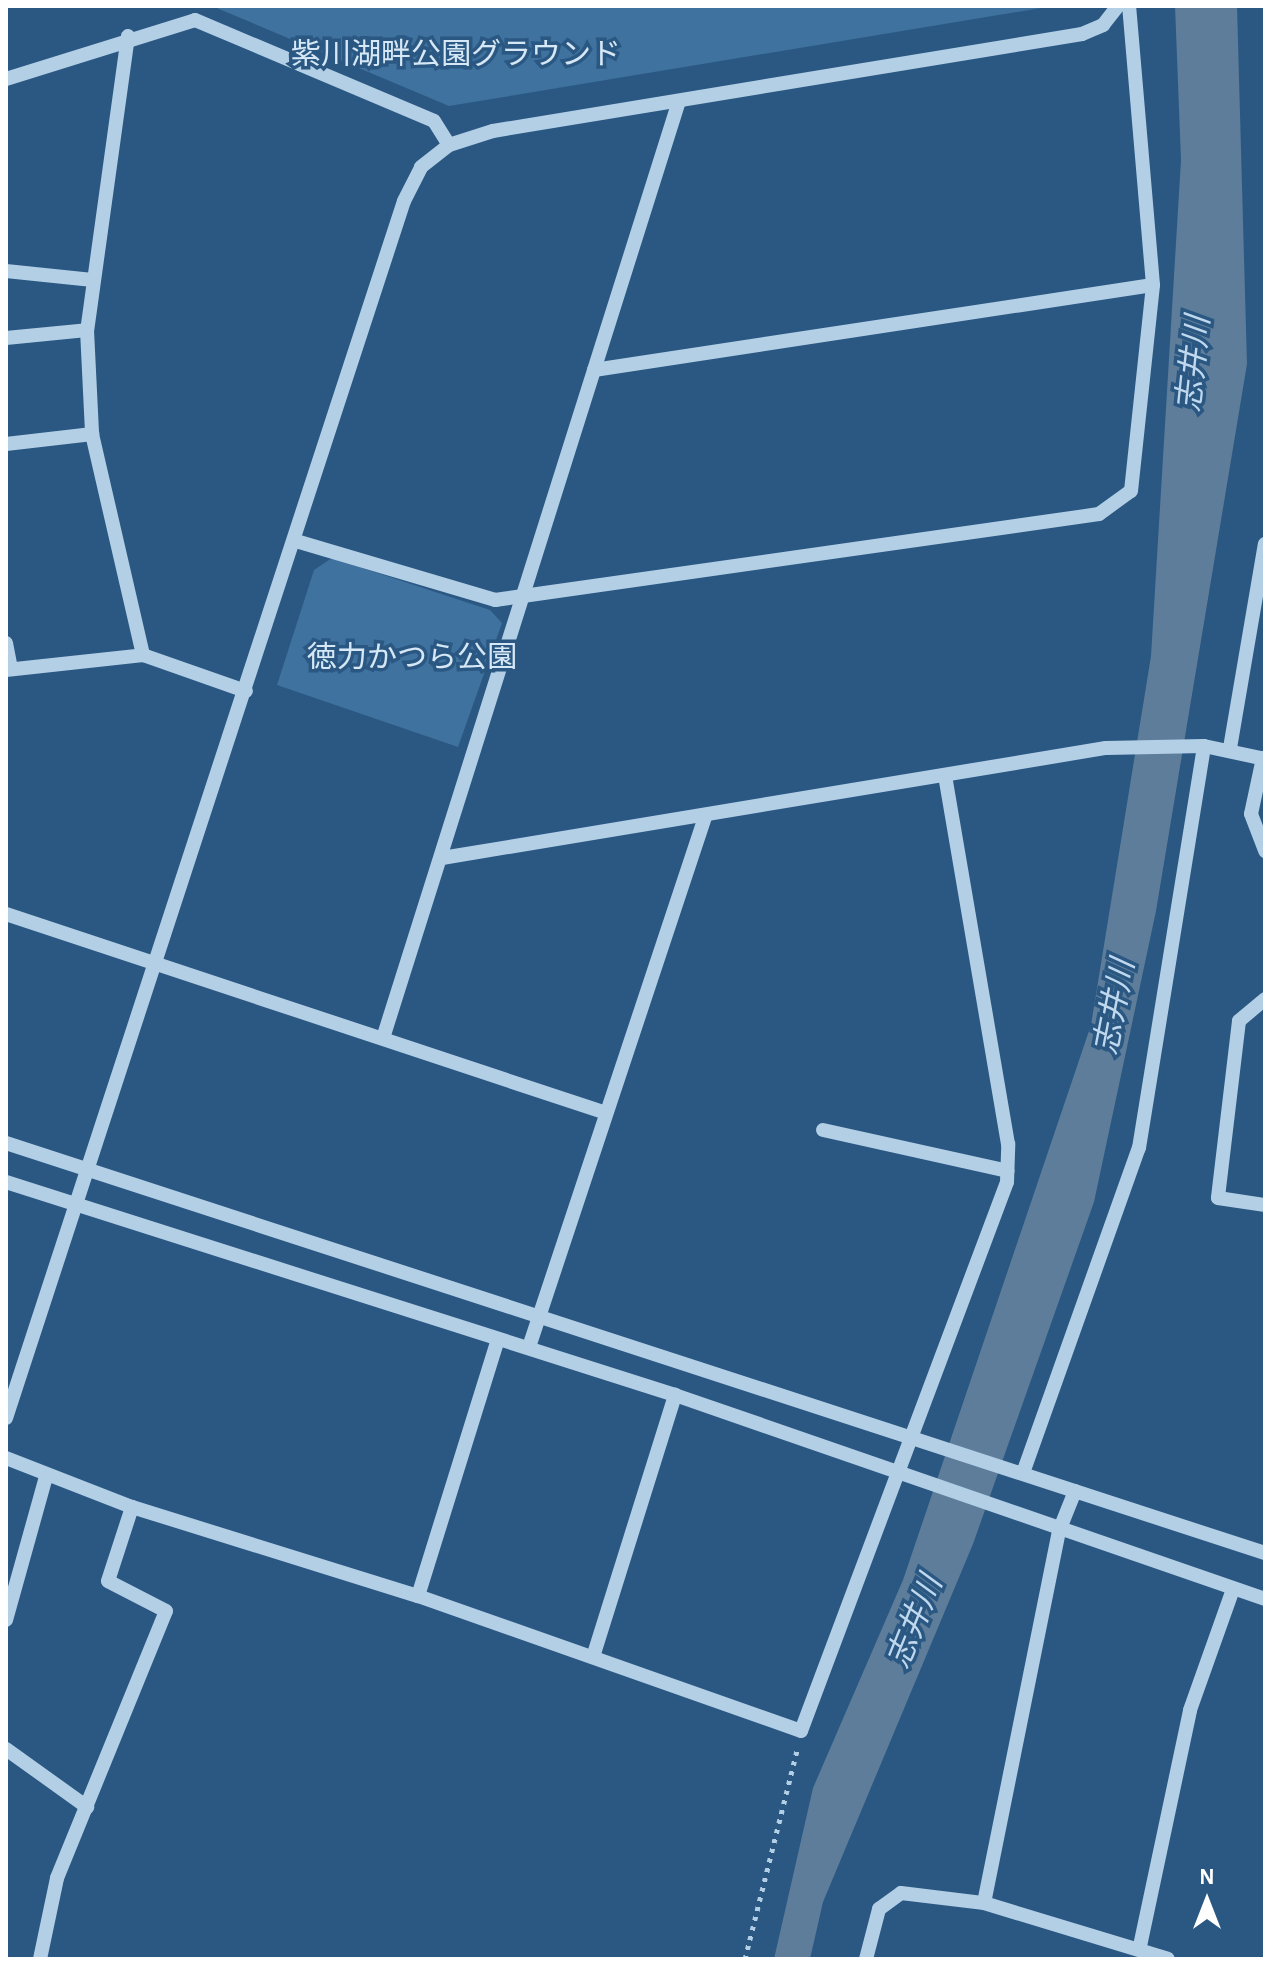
<!DOCTYPE html>
<meta charset="utf-8">
<style>
body{margin:0}
#map{position:relative;width:1271px;height:1965px;overflow:hidden;background:#2a5882;font-family:"Alegreya Sans","Noto Sans JP",sans-serif}
div>[style]{position:absolute}
.green>*{inset:0;background:#3f729f}
.water>*{inset:0;background:#5d7d9a}
.path>*{height:5px;margin-top:-2.5px;transform-origin:0;background:repeating-linear-gradient(90deg,#b3cfe6 0 4px,transparent 0 10px)}
.minor>*{height:14px;margin:-7px;padding:0 7px;transform-origin:7px;border-radius:7px;background:#b3cfe6}
span{translate:-50% -50%;white-space:nowrap;text-align:center;line-height:1.15;-webkit-text-stroke:7px #2a5882;paint-order:stroke}
.park-label{font-size:30px;color:#d6e7f5}
.water-label{font-size:32px;color:#bfd8ee;font-style:italic}
.frame{position:absolute;inset:0;border:8px solid #fff;pointer-events:none}
.north{position:absolute;left:1167px;top:1861px;width:80px;height:80px;-webkit-text-stroke:6px #2a5882;paint-order:stroke;rotate:0deg;font-size:22px;font-weight:700;line-height:32px;text-align:center;color:#fff}
.north::after{content:'';display:block;margin:auto;width:28px;height:36px;background:#fff;clip-path:polygon(50% 0,100% 100%,50% 72%,0 100%)}
</style>
<div id="map">
<div class="green">
<div style="clip-path:polygon(212px 6px,1053px 6px,449px 106px)"></div>
<div style="clip-path:polygon(332px 558px,490px 610px,502px 623px,458px 747px,277px 685px,314px 570px)"></div>
</div>
<div class="water">
<div style="clip-path:polygon(1175px 6px,1237px 6px,1247px 364px,1156px 911px,1094px 1202px,973px 1544px,823px 1902px,810px 1959px,774px 1959px,813px 1788px,903px 1580px,1091px 1025px,1151px 656px,1181px 160px)"></div>
</div>
<div class="path">
<div style="left:745px;top:1959px;width:215px;rotate:-76deg"></div>
</div>
<div class="minor">
<div style="left:128px;top:36px;width:297px;rotate:97.9deg"></div>
<div style="left:87px;top:330px;width:104px;rotate:87.2deg"></div>
<div style="left:92px;top:434px;width:227px;rotate:77deg"></div>
<div style="left:6px;top:79px;width:198px;rotate:-17.3deg"></div>
<div style="left:195px;top:20px;width:259px;rotate:22.9deg"></div>
<div style="left:434px;top:121px;width:28px;rotate:58deg"></div>
<div style="left:6px;top:271px;width:87px;rotate:5.9deg"></div>
<div style="left:6px;top:338px;width:81px;rotate:-5.6deg"></div>
<div style="left:594px;top:370px;width:565px;rotate:-8.65deg"></div>
<div style="left:6px;top:444px;width:87px;rotate:-6.6deg"></div>
<div style="left:296px;top:541px;width:208px;rotate:16.5deg"></div>
<div style="left:495px;top:600px;width:610px;rotate:-8.1deg"></div>
<div style="left:1099px;top:514px;width:39px;rotate:-36deg"></div>
<div style="left:1131px;top:491px;width:207px;rotate:-83.9deg"></div>
<div style="left:1153px;top:285px;width:280px;rotate:-94.9deg"></div>
<div style="left:6px;top:643px;width:26px;rotate:79deg"></div>
<div style="left:6px;top:670px;width:138px;rotate:-6.2deg"></div>
<div style="left:143px;top:655px;width:109px;rotate:19.3deg"></div>
<div style="left:1230px;top:748px;width:207px;rotate:-80.3deg"></div>
<div style="left:1263px;top:758px;width:57px;rotate:102.1deg"></div>
<div style="left:1251px;top:814px;width:40px;rotate:69deg"></div>
<div style="left:442px;top:858px;width:673px;rotate:-9.41deg"></div>
<div style="left:1106px;top:748px;width:98px;rotate:-1.2deg"></div>
<div style="left:1204px;top:746px;width:62px;rotate:12deg"></div>
<div style="left:6px;top:914px;width:632px;rotate:18.35deg"></div>
<div style="left:1265px;top:999px;width:34px;rotate:140deg"></div>
<div style="left:1239px;top:1021px;width:178px;rotate:96.8deg"></div>
<div style="left:1218px;top:1198px;width:48px;rotate:8.5deg"></div>
<div style="left:384px;top:1035px;width:979px;rotate:-72.47deg"></div>
<div style="left:823px;top:1130px;width:189px;rotate:12.5deg"></div>
<div style="left:6px;top:1143px;width:1324px;rotate:18.04deg"></div>
<div style="left:6px;top:1182px;width:702px;rotate:17.66deg"></div>
<div style="left:675px;top:1395px;width:624px;rotate:19.07deg"></div>
<div style="left:529px;top:1347px;width:558px;rotate:-71.63deg"></div>
<div style="left:6px;top:1418px;width:1280px;rotate:-71.89deg"></div>
<div style="left:404px;top:201px;width:38px;rotate:-63deg"></div>
<div style="left:421px;top:167px;width:36px;rotate:-38deg"></div>
<div style="left:449px;top:145px;width:46px;rotate:-17.7deg"></div>
<div style="left:493px;top:131px;width:597px;rotate:-9.35deg"></div>
<div style="left:1082px;top:34px;width:23px;rotate:-23deg"></div>
<div style="left:1103px;top:25px;width:24px;rotate:-52deg"></div>
<div style="left:6px;top:1458px;width:135px;rotate:21.3deg"></div>
<div style="left:132px;top:1507px;width:300px;rotate:17.3deg"></div>
<div style="left:418px;top:1596px;width:406px;rotate:19.4deg"></div>
<div style="left:801px;top:1731px;width:586px;rotate:-69.43deg"></div>
<div style="left:1007px;top:1182px;width:38px;rotate:-88deg"></div>
<div style="left:1008px;top:1144px;width:374px;rotate:-99.7deg"></div>
<div style="left:1023px;top:1473px;width:345px;rotate:-70.4deg"></div>
<div style="left:1139px;top:1148px;width:407px;rotate:-80.8deg"></div>
<div style="left:418px;top:1596px;width:269px;rotate:-72.7deg"></div>
<div style="left:6px;top:1620px;width:148px;rotate:-74.4deg"></div>
<div style="left:593px;top:1657px;width:275px;rotate:-72.6deg"></div>
<div style="left:6px;top:1749px;width:100px;rotate:35.6deg"></div>
<div style="left:984px;top:1903px;width:379px;rotate:-78.6deg"></div>
<div style="left:1059px;top:1531px;width:43px;rotate:-68.2deg"></div>
<div style="left:1140px;top:1946px;width:241px;rotate:-78deg"></div>
<div style="left:1190px;top:1710px;width:128px;rotate:-70.4deg"></div>
<div style="left:40px;top:1959px;width:83px;rotate:-78.1deg"></div>
<div style="left:57px;top:1878px;width:288px;rotate:-67.8deg"></div>
<div style="left:166px;top:1611px;width:65px;rotate:-152.7deg"></div>
<div style="left:108px;top:1581px;width:78px;rotate:-72deg"></div>
<div style="left:866px;top:1959px;width:52px;rotate:-75.4deg"></div>
<div style="left:879px;top:1909px;width:27px;rotate:-36deg"></div>
<div style="left:901px;top:1893px;width:84px;rotate:6.9deg"></div>
<div style="left:984px;top:1903px;width:192px;rotate:16.9deg"></div>
</div>
<div class="park-label">
<span style="left:456px;top:55px">紫川湖畔公園グラウンド</span>
<span style="left:412px;top:658px">徳力かつら公園</span>
</div>
<div class="water-label">
<span style="left:1194px;top:364px;rotate:-84deg">志井川</span>
<span style="left:1115px;top:1007px;rotate:-79deg">志井川</span>
<span style="left:915px;top:1622px;rotate:-68deg">志井川</span>
</div>
<div class="frame"></div>
<div class="north">N</div>
</div>
